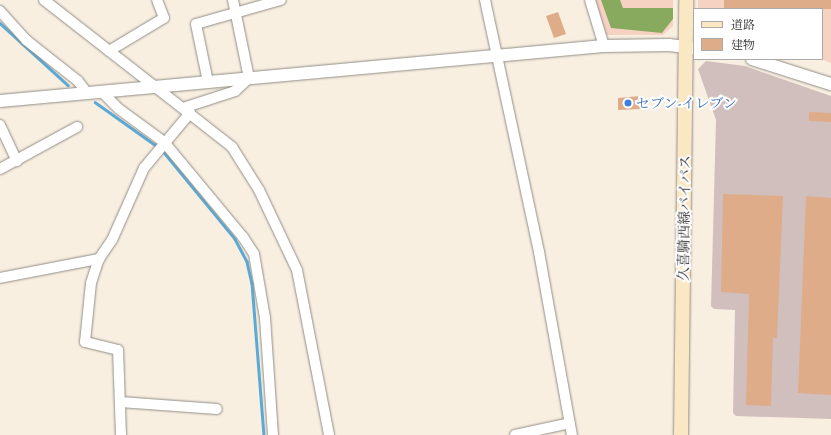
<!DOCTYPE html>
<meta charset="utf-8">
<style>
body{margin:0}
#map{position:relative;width:831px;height:435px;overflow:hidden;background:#f8efe1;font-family:"EB Garamond","Noto Serif JP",serif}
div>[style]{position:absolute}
.built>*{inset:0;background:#f6d2c3}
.industrial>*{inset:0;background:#d1bfbd}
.forest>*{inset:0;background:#87aa5f}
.stream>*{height:2.5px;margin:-1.25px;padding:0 1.25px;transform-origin:1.25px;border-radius:1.25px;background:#5baad5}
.building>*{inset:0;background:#dfac89}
.roads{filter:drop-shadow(0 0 1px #928d86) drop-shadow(0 0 1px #928d86)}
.minor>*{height:10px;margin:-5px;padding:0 5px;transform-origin:5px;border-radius:5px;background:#fff}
.tertiary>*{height:12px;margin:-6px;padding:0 6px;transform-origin:6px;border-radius:6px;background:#fff}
.secondary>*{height:14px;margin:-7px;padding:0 7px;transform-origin:7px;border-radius:7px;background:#fae7c3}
.dots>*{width:11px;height:11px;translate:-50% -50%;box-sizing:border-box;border:2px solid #fff;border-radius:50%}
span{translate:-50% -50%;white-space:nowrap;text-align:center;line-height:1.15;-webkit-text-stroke:4px #fff;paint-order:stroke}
.shop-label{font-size:14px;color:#366cbe}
.left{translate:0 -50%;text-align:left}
.street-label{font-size:14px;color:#2b2b2b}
.legend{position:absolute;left:693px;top:8px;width:130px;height:52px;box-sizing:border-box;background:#fff;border:1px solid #aaa;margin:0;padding:5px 7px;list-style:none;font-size:12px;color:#2b2b2b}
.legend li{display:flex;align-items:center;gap:8px;height:20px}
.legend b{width:20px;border:1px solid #aaa}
</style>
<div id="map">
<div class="built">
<div style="clip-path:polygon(594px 0,673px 0,673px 26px,663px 35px,605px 35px)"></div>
<div style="clip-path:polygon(698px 0,831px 0,831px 63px,821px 59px,822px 9px,698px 9px)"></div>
</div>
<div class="industrial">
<div style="clip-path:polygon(706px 61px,745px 66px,831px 96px,831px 419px,736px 416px,733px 413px,735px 310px,714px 309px,711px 306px,716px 120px,698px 69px)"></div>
</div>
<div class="forest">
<div style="clip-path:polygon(601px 0,620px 0,623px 8px,673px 8px,673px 19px,662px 33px,611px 28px)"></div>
</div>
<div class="stream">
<div style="left:0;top:23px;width:92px;rotate:42.4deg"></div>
<div style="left:95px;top:102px;width:77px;rotate:35.5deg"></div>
<div style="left:162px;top:150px;width:115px;rotate:50.6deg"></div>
<div style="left:235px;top:239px;width:26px;rotate:62deg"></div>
<div style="left:247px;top:262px;width:22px;rotate:77deg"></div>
<div style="left:252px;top:283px;width:152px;rotate:85.5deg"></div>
</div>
<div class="building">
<div style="clip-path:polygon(724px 0,831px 0,831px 9px,724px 9px)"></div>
<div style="clip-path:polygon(558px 12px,566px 34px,554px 38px,546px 16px)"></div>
<div style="clip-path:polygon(640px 96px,641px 109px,618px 110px,618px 98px)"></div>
<div style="clip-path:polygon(809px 112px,831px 113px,831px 122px,809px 121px)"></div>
<div style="clip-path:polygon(723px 194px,783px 196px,777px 338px,773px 338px,771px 406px,746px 405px,749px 294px,721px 292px)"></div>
<div style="clip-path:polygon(806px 196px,831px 198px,831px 395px,798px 393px)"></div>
</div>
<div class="roads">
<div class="minor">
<div style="left:44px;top:0;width:239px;rotate:38deg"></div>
<div style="left:232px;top:147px;width:51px;rotate:57.9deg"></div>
<div style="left:259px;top:190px;width:89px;rotate:64.6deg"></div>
<div style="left:297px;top:270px;width:168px;rotate:79deg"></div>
<div style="left:485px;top:0;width:258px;rotate:77.9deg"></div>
<div style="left:539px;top:252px;width:186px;rotate:79.8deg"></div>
<div style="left:590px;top:0;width:48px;rotate:73.1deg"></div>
<div style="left:0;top:11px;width:39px;rotate:48deg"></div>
<div style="left:26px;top:40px;width:66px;rotate:38.3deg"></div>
<div style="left:78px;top:81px;width:15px;rotate:53deg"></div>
<div style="left:109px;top:51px;width:64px;rotate:-31deg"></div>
<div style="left:164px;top:18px;width:19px;rotate:-111deg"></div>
<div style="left:208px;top:82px;width:59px;rotate:-101.7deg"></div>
<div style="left:196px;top:24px;width:88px;rotate:-15.8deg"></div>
<div style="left:101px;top:91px;width:25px;rotate:45deg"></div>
<div style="left:119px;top:109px;width:56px;rotate:36.3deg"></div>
<div style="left:164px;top:142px;width:124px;rotate:50.3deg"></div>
<div style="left:243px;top:237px;width:20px;rotate:57deg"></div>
<div style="left:254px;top:254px;width:65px;rotate:80.2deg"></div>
<div style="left:265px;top:318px;width:117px;rotate:86.1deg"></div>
<div style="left:183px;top:108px;width:55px;rotate:-18.1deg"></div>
<div style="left:235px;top:91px;width:19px;rotate:-43deg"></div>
<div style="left:249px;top:78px;width:80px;rotate:-101.6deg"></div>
<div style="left:0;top:125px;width:40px;rotate:65deg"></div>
<div style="left:0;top:169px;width:88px;rotate:-28.6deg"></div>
<div style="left:0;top:278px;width:101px;rotate:-10.9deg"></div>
<div style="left:120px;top:402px;width:97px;rotate:4.1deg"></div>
<div style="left:121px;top:435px;width:85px;rotate:-92deg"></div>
<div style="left:118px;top:350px;width:34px;rotate:-166deg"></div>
<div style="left:85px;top:342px;width:59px;rotate:-84.2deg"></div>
<div style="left:91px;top:283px;width:25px;rotate:-72deg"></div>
<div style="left:99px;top:259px;width:23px;rotate:-56deg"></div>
<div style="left:112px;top:240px;width:79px;rotate:-66deg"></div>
<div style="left:144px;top:168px;width:72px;rotate:-50.1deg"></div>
<div style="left:515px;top:435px;width:56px;rotate:-12.3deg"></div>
</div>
<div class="tertiary">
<div style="left:752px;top:59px;width:83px;rotate:17.6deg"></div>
<div style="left:0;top:101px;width:606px;rotate:-5.2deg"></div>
<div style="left:604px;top:46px;width:65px;rotate:-0.9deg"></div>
<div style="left:669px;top:45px;width:25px;rotate:7deg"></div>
</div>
<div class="secondary">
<div style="left:681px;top:435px;width:435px;rotate:-89.3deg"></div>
</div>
</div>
<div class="dots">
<div style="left:628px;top:103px;background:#3f7fe0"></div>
</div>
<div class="shop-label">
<span class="left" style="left:636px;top:103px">セブン-イレブン</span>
</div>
<div class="street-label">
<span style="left:684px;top:218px;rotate:-89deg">久喜騎西線バイパス</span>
</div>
<ul class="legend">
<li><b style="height:5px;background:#fae7c3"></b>道路</li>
<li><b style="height:11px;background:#dfac89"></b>建物</li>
</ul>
</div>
